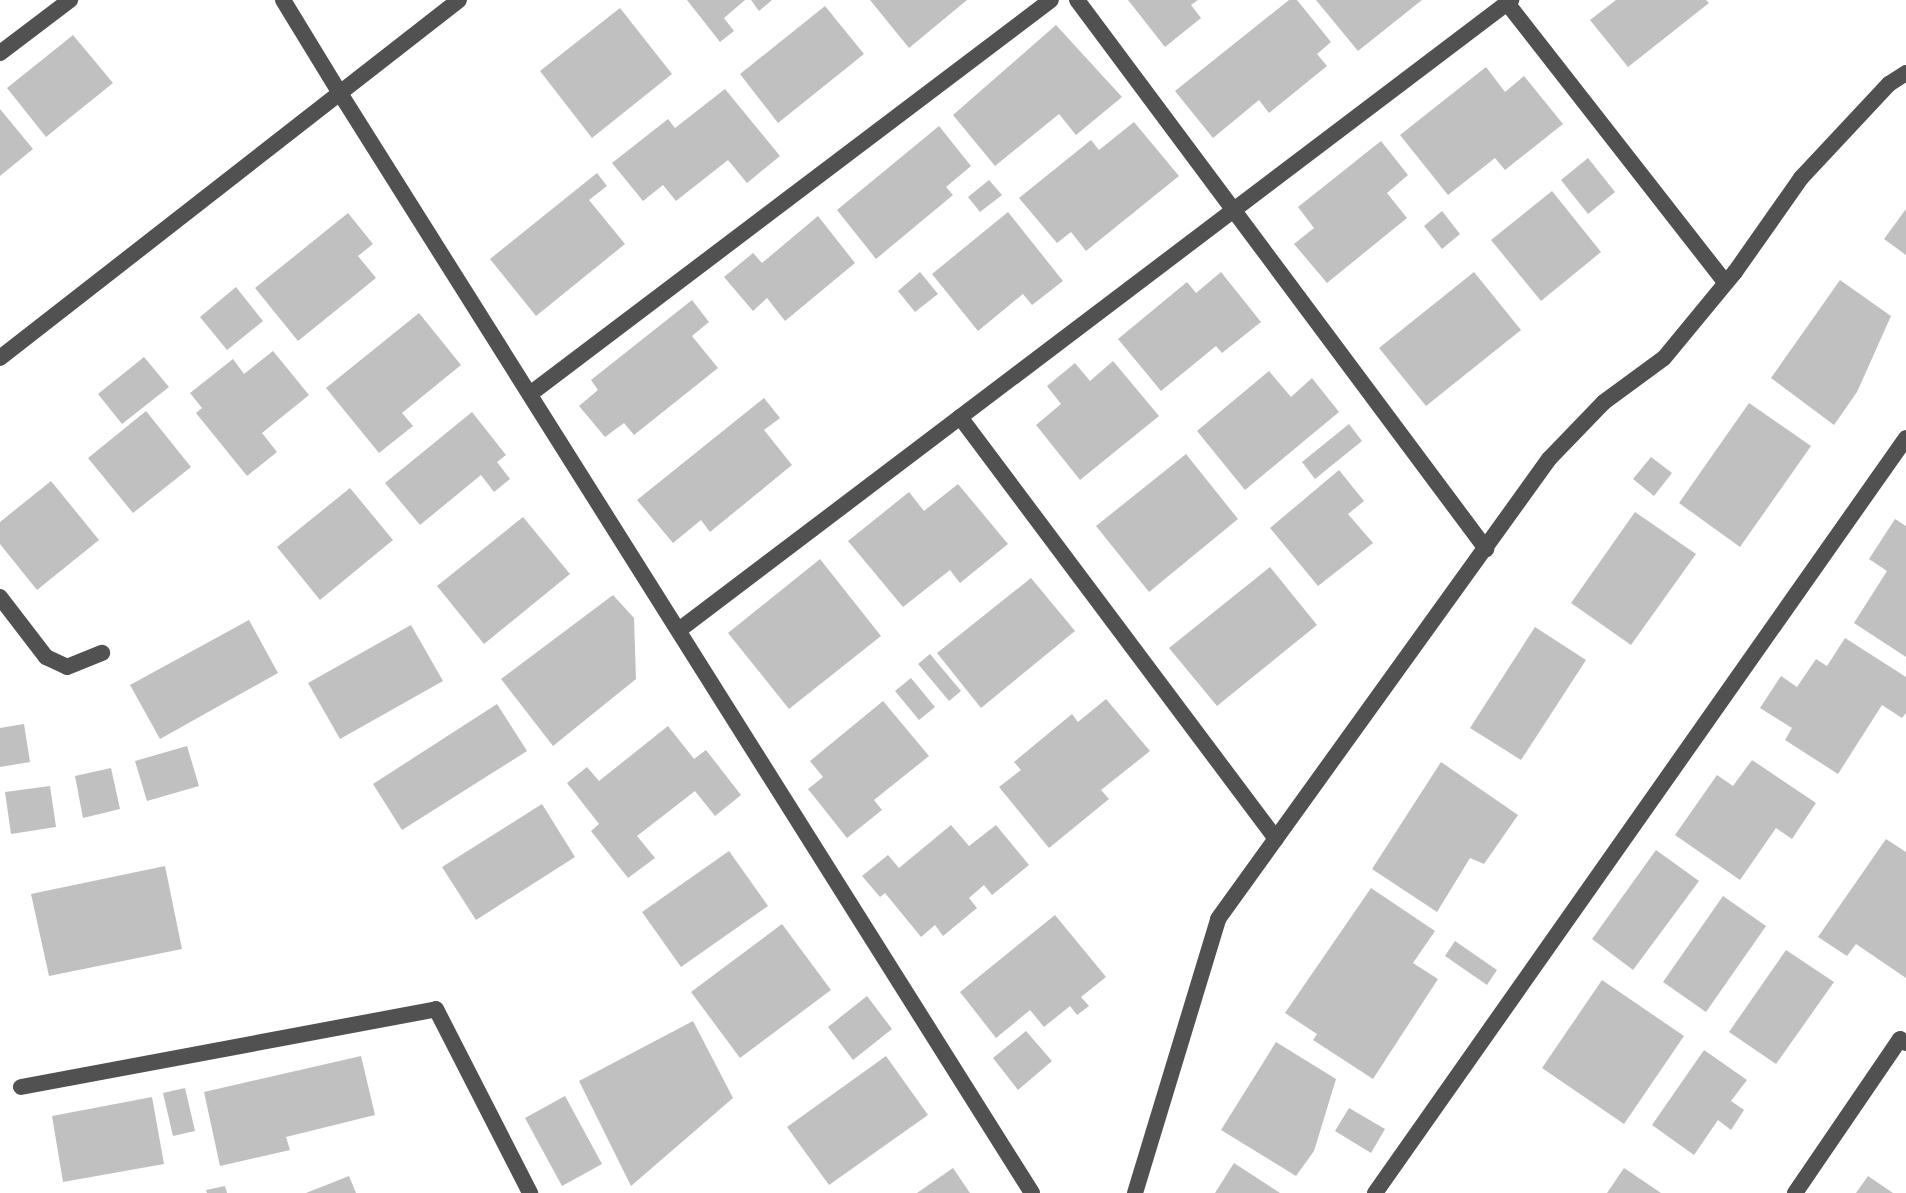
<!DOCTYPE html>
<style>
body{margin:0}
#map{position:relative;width:1906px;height:1193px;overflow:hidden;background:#fff;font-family:"Varela Round",sans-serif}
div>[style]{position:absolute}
.building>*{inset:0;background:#c0c0c0}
.minor>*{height:16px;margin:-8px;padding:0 8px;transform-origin:8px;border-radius:8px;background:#515151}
.tertiary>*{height:16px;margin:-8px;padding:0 8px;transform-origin:8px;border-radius:8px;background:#515151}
span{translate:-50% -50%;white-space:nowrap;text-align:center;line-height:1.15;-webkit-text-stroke:6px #fff;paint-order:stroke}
</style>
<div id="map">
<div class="building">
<div style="clip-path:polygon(687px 0,745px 0,724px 18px,734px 31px,720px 42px)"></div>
<div style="clip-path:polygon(751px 0,772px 0,759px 11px)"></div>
<div style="clip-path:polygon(870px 0,967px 0,909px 48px)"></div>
<div style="clip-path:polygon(1128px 0,1198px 0,1191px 5px,1201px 18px,1165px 47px)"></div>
<div style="clip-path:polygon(1289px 0,1297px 0,1331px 42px,1317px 54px,1327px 66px,1269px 113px,1259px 100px,1213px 138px,1175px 91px)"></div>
<div style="clip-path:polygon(1316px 0,1422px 0,1358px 51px)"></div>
<div style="clip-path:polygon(1616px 0,1706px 0,1709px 3px,1628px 67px,1590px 20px)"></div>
<div style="clip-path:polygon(825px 6px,864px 54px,778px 123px,740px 74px)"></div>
<div style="clip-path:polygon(620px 8px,672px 74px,592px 138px,540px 71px)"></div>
<div style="clip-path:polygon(1056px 25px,1122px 97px,1076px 135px,1059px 114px,995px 166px,953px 115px)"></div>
<div style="clip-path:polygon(73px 35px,113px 83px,46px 137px,7px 88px)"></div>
<div style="clip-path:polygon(1486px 67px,1505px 92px,1524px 76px,1563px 124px,1505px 170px,1495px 158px,1448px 195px,1400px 135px)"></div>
<div style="clip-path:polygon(725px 89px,780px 156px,747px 183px,728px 160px,676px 201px,663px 185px,643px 201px,612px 163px,668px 119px,675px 128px)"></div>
<div style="clip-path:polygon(0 109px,33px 149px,0 176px)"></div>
<div style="clip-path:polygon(1134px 122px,1179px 176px,1086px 251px,1071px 232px,1057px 243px,1019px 198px,1091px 140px,1099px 150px)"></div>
<div style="clip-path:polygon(939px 126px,971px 166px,946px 187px,953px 195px,876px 259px,837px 210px)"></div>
<div style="clip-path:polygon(1381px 141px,1408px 175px,1387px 193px,1407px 218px,1327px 283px,1294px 244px,1314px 228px,1298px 207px)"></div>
<div style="clip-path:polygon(1588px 158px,1615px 192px,1588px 214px,1561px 180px)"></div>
<div style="clip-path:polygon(597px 173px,607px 186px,589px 200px,625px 244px,536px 316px,490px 259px)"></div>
<div style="clip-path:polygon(989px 180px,1002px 195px,980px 212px,968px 197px)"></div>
<div style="clip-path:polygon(1552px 191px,1601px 252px,1541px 301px,1491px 240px)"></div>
<div style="clip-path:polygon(1906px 209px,1906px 255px,1884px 239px)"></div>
<div style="clip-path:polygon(1442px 211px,1460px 234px,1442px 249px,1424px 226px)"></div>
<div style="clip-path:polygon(1008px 212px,1063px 281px,1032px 305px,1023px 294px,978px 331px,932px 274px)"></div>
<div style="clip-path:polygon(348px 213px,373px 244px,358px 256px,376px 278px,298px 341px,255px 288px)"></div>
<div style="clip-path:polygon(818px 216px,855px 263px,785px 321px,767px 298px,753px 311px,724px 277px,753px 253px,762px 263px)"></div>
<div style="clip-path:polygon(920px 272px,938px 294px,915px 312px,898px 291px)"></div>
<div style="clip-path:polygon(1221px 272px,1261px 322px,1222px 353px,1216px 346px,1161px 391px,1118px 339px,1187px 282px,1196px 293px)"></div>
<div style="clip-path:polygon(1474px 272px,1521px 330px,1426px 406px,1379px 348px)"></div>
<div style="clip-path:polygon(1840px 280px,1891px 316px,1857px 392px,1834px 425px,1771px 378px)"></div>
<div style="clip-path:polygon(236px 287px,263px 321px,227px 350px,200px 317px)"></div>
<div style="clip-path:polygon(692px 300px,709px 322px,692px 336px,718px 368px,634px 435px,624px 423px,605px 437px,579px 406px,598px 390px,591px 380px)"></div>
<div style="clip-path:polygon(419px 313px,461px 365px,402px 413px,413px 426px,379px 453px,326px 388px)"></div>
<div style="clip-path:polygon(273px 351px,309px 395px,262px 433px,277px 452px,247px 476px,196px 413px,202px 408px,190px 393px,233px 359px,244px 374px)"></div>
<div style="clip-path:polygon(144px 357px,169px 387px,122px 424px,98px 394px)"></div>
<div style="clip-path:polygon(1113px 361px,1159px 416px,1080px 480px,1036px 425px,1061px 404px,1047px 386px,1075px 363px,1090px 381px)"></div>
<div style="clip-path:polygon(1269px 371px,1291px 397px,1312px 378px,1339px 412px,1245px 490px,1197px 431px)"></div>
<div style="clip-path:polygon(764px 398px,780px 418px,764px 430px,792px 465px,710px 532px,701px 520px,673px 543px,637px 500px)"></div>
<div style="clip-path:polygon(1749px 403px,1811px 446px,1740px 547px,1679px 503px)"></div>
<div style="clip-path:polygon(146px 411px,191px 467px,133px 513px,88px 458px)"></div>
<div style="clip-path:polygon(472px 412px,506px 455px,497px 462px,510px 479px,494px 492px,481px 475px,420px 525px,385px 483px)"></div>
<div style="clip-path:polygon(1349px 424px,1362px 441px,1315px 479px,1302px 462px)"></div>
<div style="clip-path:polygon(1186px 454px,1238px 519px,1149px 592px,1096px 526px)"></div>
<div style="clip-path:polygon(1651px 457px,1672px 473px,1654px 496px,1633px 479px)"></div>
<div style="clip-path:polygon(1339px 470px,1364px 501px,1348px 514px,1373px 543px,1318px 586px,1270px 528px)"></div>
<div style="clip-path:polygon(51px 481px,99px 540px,37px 590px,0 544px,0 522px)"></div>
<div style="clip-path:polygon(958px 484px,1008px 544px,960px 583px,950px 570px,903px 607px,848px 541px,909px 492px,924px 511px)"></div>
<div style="clip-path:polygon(350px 488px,393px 540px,320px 600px,277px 547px)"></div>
<div style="clip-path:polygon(1635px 512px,1696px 554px,1631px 645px,1571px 603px)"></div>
<div style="clip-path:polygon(523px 517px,570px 574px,484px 644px,437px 586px)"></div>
<div style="clip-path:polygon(1895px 519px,1906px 526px,1906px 657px,1854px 623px,1887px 571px,1869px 559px)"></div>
<div style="clip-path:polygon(820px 559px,881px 636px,789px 709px,728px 633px)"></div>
<div style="clip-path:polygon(1270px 567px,1317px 625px,1217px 706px,1169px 648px)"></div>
<div style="clip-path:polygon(1031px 578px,1075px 631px,981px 708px,937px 653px)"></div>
<div style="clip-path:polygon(613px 595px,634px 618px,636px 679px,553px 746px,501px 679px)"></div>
<div style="clip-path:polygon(249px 620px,278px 673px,160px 739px,130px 685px)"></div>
<div style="clip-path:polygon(411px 625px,443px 681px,340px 739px,308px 683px)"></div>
<div style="clip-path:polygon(1535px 627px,1586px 660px,1521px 760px,1470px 728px)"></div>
<div style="clip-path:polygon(1845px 638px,1906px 677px,1906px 713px,1902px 718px,1882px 705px,1838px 774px,1785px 740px,1792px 728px,1760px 708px,1781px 676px,1797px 687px,1816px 659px,1827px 666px)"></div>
<div style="clip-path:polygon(930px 654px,961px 691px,949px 701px,918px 664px)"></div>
<div style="clip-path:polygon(911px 678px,935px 707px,919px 720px,895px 691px)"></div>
<div style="clip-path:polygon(1106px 699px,1150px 751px,1101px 790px,1109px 799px,1049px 848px,999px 787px,1021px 770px,1014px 762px,1072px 714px,1078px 722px)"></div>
<div style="clip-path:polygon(883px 701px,929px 756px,874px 800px,882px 810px,847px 838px,808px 789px,823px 777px,810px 761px)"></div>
<div style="clip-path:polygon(497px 704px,527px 751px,402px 830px,373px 784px)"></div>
<div style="clip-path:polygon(24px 724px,30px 762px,0 767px,0 728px)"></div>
<div style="clip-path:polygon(668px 726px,694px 759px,706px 750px,741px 795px,715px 816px,695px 791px,637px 836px,655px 858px,628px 878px,591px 831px,599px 824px,567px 783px,587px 767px,599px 781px)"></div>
<div style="clip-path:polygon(187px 746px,199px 786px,147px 801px,135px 761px)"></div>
<div style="clip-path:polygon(1752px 760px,1816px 803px,1792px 839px,1776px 828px,1740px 880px,1675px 835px,1717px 775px,1733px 786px)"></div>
<div style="clip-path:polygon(1441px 762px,1518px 815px,1484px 864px,1470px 858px,1437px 912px,1372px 869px)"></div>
<div style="clip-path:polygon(111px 768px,120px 809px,83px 818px,75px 776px)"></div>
<div style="clip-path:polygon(50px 786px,56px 827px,11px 834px,5px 792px)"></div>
<div style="clip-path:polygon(542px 804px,575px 857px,476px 920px,442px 867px)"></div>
<div style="clip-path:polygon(951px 825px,969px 846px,996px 825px,1029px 865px,992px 895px,984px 885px,969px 898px,977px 908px,943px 936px,935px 925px,921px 937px,885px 893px,880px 897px,862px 876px,888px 855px,899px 868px)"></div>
<div style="clip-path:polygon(1886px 839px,1906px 852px,1906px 978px,1856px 944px,1847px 956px,1818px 937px)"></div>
<div style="clip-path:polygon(1656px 850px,1699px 881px,1633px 970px,1592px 939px)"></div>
<div style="clip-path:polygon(729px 851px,768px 906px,681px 967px,642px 912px)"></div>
<div style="clip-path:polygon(165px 866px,182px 949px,49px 976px,31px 894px)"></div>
<div style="clip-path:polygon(1371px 888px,1435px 931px,1413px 963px,1438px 979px,1373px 1079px,1313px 1040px,1317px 1034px,1285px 1013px)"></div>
<div style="clip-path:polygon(1723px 896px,1766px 926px,1706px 1012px,1663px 982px)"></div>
<div style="clip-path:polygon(1055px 915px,1106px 977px,1081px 997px,1089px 1006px,1077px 1015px,1070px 1006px,1044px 1027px,1030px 1010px,996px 1038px,960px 992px)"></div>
<div style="clip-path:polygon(782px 924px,831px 990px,740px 1058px,691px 992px)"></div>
<div style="clip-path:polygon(1455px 941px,1497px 970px,1487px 985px,1445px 956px)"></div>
<div style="clip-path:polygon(1786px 950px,1834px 982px,1776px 1064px,1729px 1032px)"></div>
<div style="clip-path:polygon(1602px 980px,1684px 1036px,1624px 1124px,1542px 1068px)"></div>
<div style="clip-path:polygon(867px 996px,892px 1029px,853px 1060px,828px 1027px)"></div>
<div style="clip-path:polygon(693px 1021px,733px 1098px,631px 1186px,579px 1081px)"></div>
<div style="clip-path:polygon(1026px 1031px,1052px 1061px,1018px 1090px,993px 1058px)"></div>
<div style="clip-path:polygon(1276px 1042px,1336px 1079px,1314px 1151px,1296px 1176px,1221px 1130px)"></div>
<div style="clip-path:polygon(1704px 1050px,1747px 1080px,1731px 1101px,1744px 1110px,1731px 1130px,1718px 1120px,1694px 1155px,1652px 1125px)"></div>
<div style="clip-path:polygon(361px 1056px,375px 1115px,286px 1137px,290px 1150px,220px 1166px,204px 1092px)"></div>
<div style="clip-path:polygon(886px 1056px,928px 1115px,829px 1185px,787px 1127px)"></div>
<div style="clip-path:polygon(185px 1088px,195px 1131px,173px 1136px,163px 1093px)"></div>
<div style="clip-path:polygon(565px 1096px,602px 1164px,562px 1186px,525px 1118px)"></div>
<div style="clip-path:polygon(152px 1097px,164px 1164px,63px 1182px,52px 1116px)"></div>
<div style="clip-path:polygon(1349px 1108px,1385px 1129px,1371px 1153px,1335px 1131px)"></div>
<div style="clip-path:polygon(1234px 1163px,1280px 1193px,1215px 1193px)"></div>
<div style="clip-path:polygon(953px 1168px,970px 1193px,917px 1193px)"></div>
<div style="clip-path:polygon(1624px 1168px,1661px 1193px,1607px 1193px)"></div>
<div style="clip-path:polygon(349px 1176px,356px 1193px,306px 1193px)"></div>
<div style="clip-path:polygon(1868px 1176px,1893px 1193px,1856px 1193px)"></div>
<div style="clip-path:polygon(225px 1186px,227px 1193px,207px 1193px,206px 1190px)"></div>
</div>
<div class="minor">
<div style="left:1077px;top:0;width:685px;rotate:53.31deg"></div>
<div style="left:1507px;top:3px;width:355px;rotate:52deg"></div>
<div style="left:0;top:53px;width:88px;rotate:-37.1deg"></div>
<div style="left:338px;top:90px;width:1303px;rotate:57.82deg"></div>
<div style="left:530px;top:394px;width:653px;rotate:-37.1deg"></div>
<div style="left:960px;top:417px;width:527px;rotate:53.17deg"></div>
<div style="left:0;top:597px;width:76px;rotate:52.5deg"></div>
<div style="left:46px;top:657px;width:23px;rotate:25deg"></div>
<div style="left:67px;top:667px;width:38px;rotate:-22deg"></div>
<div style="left:679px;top:630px;width:1044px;rotate:-37.13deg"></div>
<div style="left:21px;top:1087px;width:422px;rotate:-10.6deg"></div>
<div style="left:436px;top:1009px;width:207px;rotate:62.9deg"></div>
<div style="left:1135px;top:1193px;width:286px;rotate:-73.1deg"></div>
<div style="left:1218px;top:919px;width:567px;rotate:-54.26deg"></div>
<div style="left:1549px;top:459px;width:79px;rotate:-46deg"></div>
<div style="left:1604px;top:402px;width:74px;rotate:-36.3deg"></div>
<div style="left:1664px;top:358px;width:112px;rotate:-50.5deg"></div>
<div style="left:1735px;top:272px;width:115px;rotate:-54.9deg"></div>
<div style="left:1801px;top:178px;width:129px;rotate:-46.9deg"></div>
<div style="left:1889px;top:84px;width:20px;rotate:-33deg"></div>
<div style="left:1375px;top:1193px;width:923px;rotate:-54.88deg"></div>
<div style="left:1795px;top:1193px;width:186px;rotate:-55.7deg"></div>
<div style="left:1900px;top:1039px;width:7px;rotate:34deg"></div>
</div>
<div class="tertiary">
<div style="left:283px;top:0;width:105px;rotate:58.6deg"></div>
<div style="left:0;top:358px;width:582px;rotate:-37.95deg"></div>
</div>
</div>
